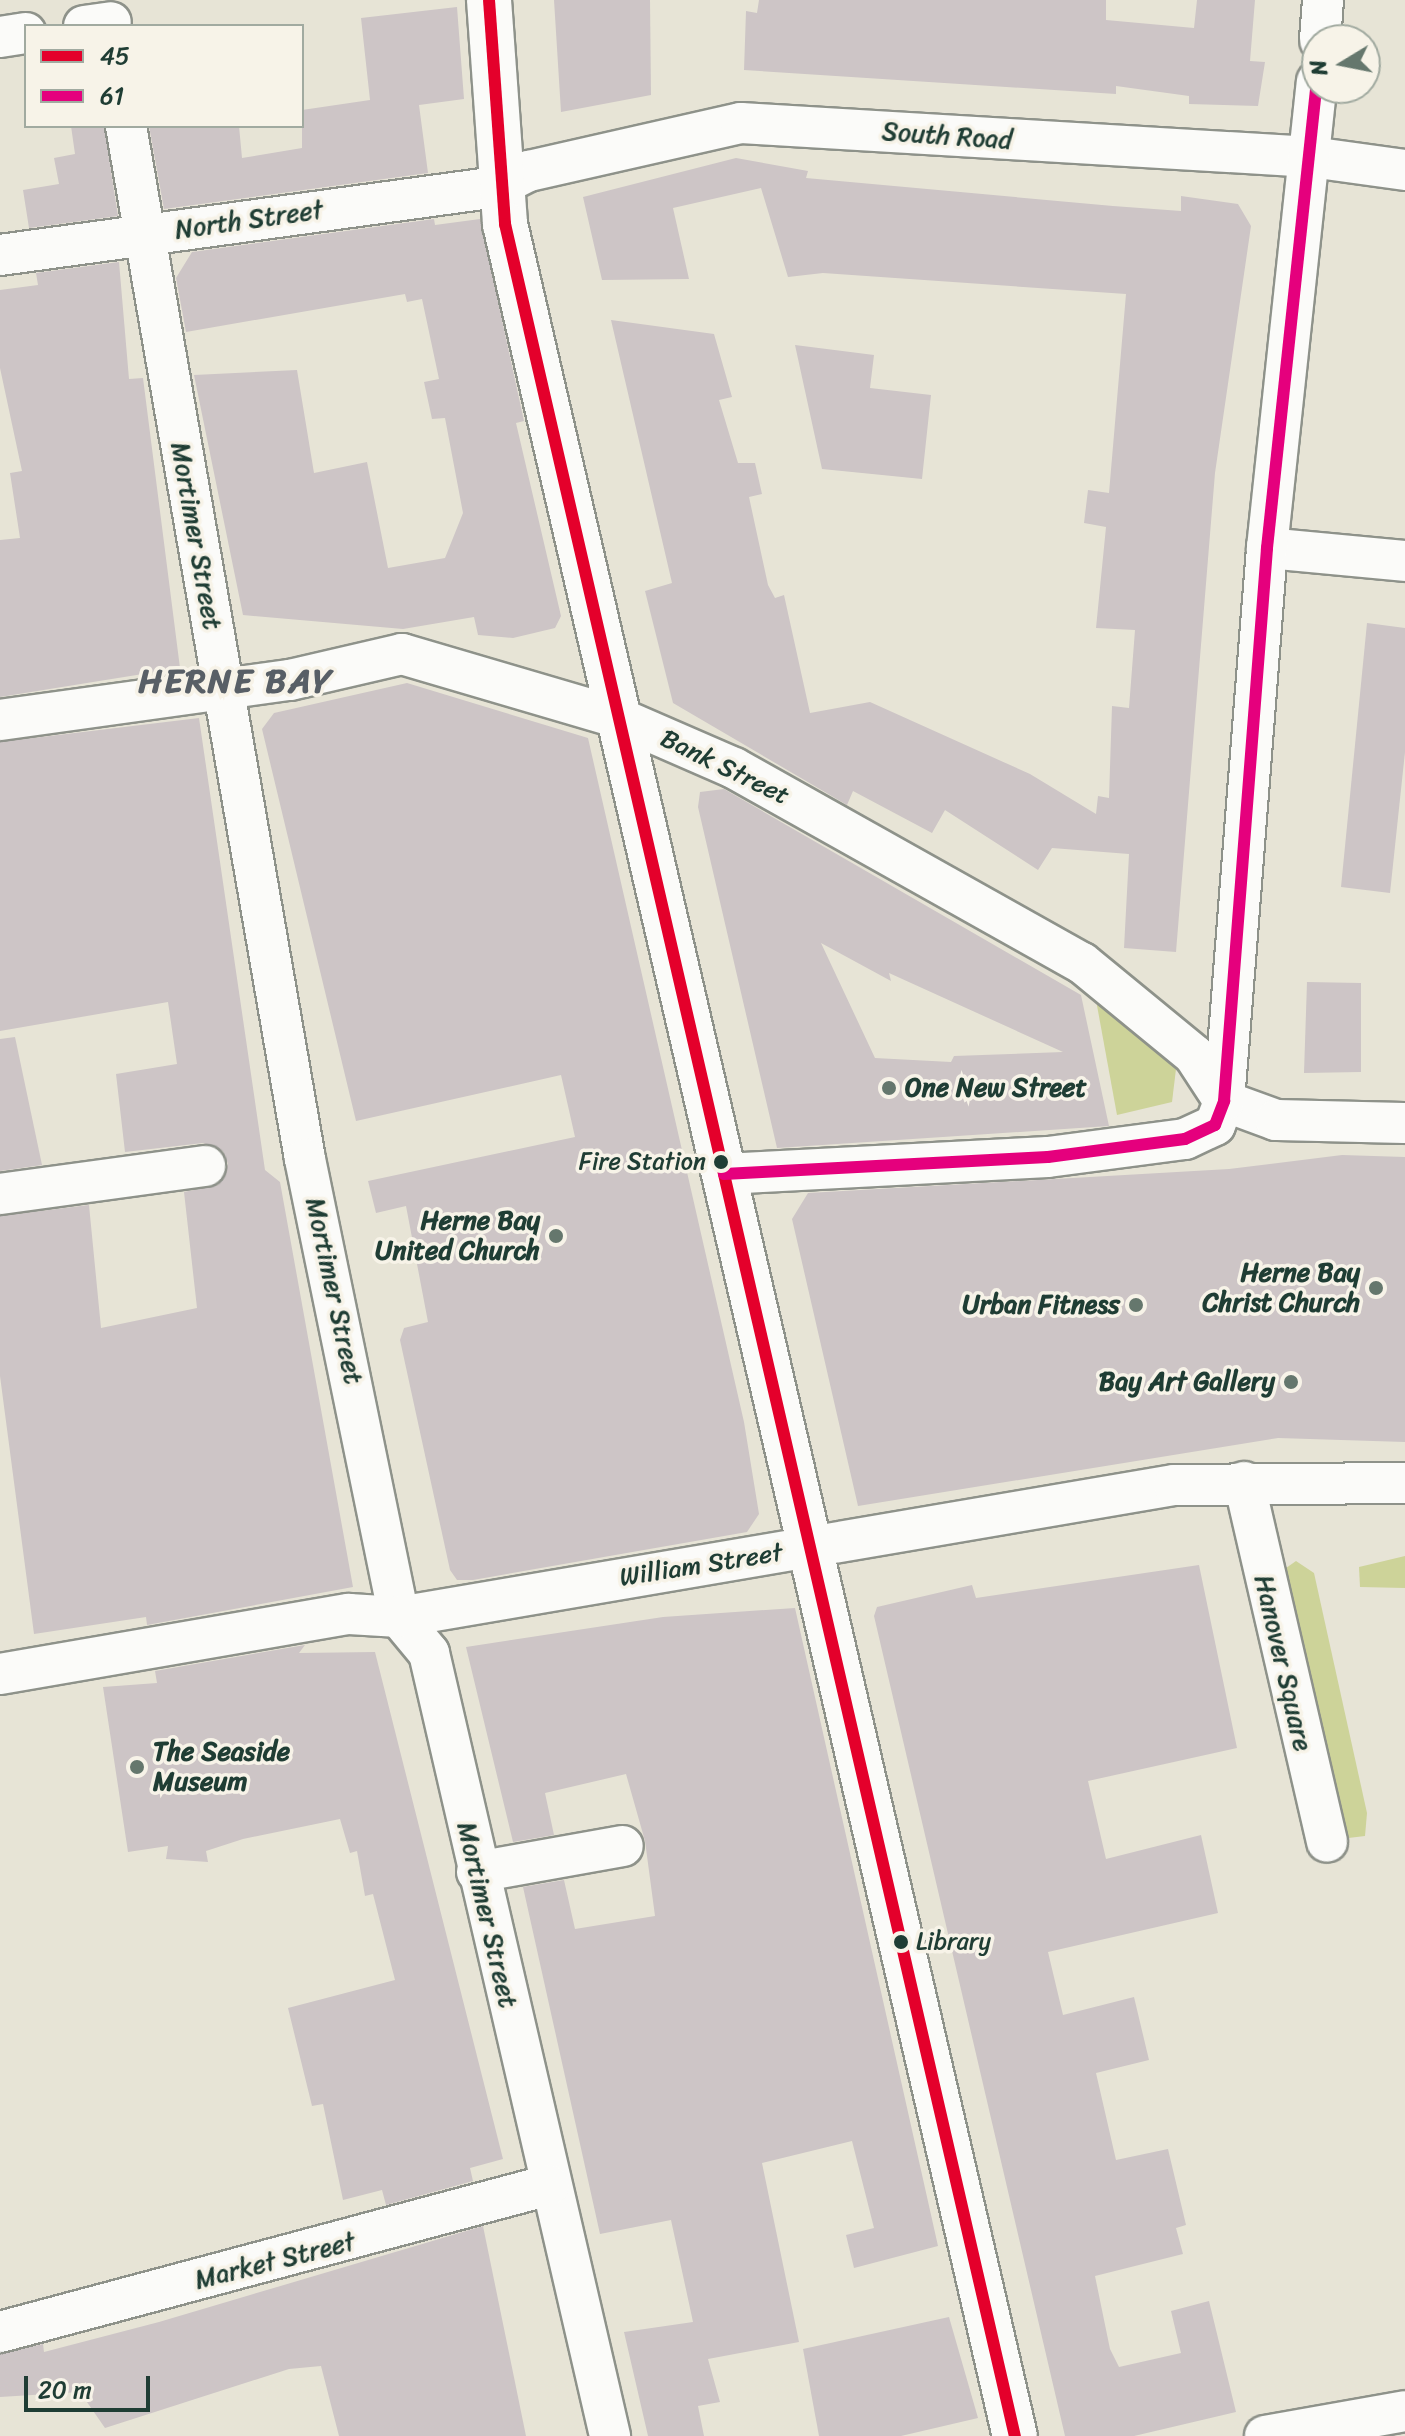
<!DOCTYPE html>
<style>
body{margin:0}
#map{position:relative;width:1405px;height:2436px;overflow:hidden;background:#e7e4d6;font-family:Sriracha,sans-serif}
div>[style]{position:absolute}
.green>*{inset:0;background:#cdd399}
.building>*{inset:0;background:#cdc5c6}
.roads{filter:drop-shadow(2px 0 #8e928a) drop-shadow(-2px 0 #8e928a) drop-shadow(0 2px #8e928a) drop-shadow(0 -2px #8e928a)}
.street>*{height:40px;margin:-20px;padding:0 20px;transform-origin:20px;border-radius:20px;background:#fbfbf9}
.secondary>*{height:44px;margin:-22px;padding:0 22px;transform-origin:22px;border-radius:22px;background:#fbfbf9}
.bus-1>*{height:12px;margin:-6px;padding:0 6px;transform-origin:6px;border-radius:6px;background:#e4002b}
.bus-2>*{height:12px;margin:-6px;padding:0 6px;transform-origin:6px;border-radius:6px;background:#e5007d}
.dots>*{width:22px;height:22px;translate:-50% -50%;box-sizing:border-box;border:4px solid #f7f3e8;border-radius:50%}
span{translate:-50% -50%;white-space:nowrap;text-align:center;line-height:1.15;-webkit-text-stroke:7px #f7f3e8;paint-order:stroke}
.bus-label{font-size:24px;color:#1f3d34}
.right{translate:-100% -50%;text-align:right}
.left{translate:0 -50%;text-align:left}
.street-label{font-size:26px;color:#1f3d34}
.poi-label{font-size:26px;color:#1f3d34;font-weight:700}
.district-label{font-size:34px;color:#585f66;font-weight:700;letter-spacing:2px}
.legend{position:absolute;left:24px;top:24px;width:280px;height:104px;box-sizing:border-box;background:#f7f3e8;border:2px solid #a1aaa0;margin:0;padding:10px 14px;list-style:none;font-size:24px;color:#1f3d34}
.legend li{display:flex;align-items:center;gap:16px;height:40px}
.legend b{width:40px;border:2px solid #a1aaa0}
.north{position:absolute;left:1301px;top:24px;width:80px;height:80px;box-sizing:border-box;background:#f7f3e8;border:2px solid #a1aaa0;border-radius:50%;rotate:260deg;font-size:22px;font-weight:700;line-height:32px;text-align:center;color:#1f3d34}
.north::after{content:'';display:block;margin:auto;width:28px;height:36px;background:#65776d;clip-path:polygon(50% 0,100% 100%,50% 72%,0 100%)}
.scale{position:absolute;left:24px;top:2376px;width:126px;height:36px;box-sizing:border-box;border:4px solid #1f3d34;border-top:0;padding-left:10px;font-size:24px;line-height:28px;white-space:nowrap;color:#1f3d34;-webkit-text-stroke:6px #f7f3e8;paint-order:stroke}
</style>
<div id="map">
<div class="green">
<i style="clip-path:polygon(1096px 1000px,1176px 1069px,1172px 1102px,1117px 1115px)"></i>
<i style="clip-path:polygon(1405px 1556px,1405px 1588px,1360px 1587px,1359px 1567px)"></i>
<i style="clip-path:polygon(1296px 1561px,1314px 1573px,1367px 1813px,1365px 1836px,1340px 1839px,1279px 1573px)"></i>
</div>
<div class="building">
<i style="clip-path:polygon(554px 0,650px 0,651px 95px,561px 112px)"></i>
<i style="clip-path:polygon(759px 0,1106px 0,1106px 20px,1194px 28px,1197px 0,1255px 0,1250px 61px,1265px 62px,1258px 106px,1189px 104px,1189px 96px,1116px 86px,1116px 94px,744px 70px,746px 11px,757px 13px)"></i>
<i style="clip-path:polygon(457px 7px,464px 99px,419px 105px,428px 173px,164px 209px,149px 126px,239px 126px,242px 158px,302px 148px,302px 110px,370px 100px,361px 18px)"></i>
<i style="clip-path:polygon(71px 126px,104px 126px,118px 216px,29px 228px,23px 190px,59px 184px,54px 158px,75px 154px)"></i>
<i style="clip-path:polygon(736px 158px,808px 171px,806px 178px,1113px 206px,1181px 211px,1181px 196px,1238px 204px,1251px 226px,1215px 473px,1176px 952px,1124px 948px,1129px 854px,1052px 848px,1038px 870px,945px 810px,932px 833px,853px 791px,847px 805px,673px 703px,645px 591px,672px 583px,611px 320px,714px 334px,732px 397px,719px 400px,738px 463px,755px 463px,762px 494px,749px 497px,768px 585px,775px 598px,784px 595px,810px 713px,870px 702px,1030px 774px,1096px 814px,1098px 796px,1109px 798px,1112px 706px,1129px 708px,1135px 630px,1096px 628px,1106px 527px,1084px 523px,1088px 490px,1109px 493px,1126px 294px,823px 273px,788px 277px,761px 188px,673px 208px,689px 279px,602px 280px,583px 197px)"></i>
<i style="clip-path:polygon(434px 219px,435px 225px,480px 219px,524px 421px,516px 423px,561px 616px,555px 628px,513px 638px,478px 635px,474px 617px,403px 629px,243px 615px,194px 375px,297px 370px,314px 473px,367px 462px,388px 568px,445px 558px,463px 513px,445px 418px,432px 419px,424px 382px,439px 379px,422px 299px,407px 302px,405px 294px,186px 332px,176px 278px,192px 252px)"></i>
<i style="clip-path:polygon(119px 262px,129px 379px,143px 378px,180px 668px,0 697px,0 540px,20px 538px,10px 473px,22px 471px,0 368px,0 290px,38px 285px,36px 273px)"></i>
<i style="clip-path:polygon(795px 345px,874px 355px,870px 388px,931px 395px,922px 479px,822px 469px)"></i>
<i style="clip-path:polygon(1367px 623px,1405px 628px,1405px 752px,1390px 893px,1341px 887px)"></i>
<i style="clip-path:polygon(407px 683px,588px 738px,744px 1422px,759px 1514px,747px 1532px,473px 1580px,457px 1580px,450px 1570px,400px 1340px,404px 1328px,428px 1322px,406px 1206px,376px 1213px,368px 1181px,575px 1137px,561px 1075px,356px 1121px,262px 729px,274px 713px)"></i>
<i style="clip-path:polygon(199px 718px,265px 1170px,280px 1182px,353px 1587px,147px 1625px,146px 1617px,34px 1634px,0 1376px,0 1216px,89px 1205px,101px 1328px,197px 1308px,184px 1192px,218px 1185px,228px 1164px,223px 1151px,203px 1143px,125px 1152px,116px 1074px,177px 1064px,168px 1002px,0 1031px,0 742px)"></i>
<i style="clip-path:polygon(evenodd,724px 789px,1081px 995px,1109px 1126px,777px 1148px,698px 807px,700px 792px,724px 789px,821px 943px,891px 981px,889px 973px,1063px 1052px,954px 1056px,951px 1062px,875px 1058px,821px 943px)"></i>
<i style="clip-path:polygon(1307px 982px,1361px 983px,1361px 1072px,1304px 1073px)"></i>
<i style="clip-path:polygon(15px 1037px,42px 1165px,0 1171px,0 1039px)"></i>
<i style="clip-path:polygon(1342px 1155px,1405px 1157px,1405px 1442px,1278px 1438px,858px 1506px,792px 1219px,808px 1193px,1229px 1169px)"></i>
<i style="clip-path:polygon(1199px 1565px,1237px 1748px,1088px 1781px,1106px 1859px,1201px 1835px,1218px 1913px,1048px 1952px,1063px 2015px,1134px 1997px,1149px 2060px,1096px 2073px,1116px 2160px,1168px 2149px,1186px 2225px,1176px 2228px,1183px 2254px,1095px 2276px,1110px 2349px,1119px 2367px,1181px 2353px,1171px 2311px,1209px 2301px,1236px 2412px,1134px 2436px,1065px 2436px,874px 1616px,877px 1607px,972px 1585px,976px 1598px)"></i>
<i style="clip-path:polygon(795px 1608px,938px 2246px,854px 2268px,846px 2235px,874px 2228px,852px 2141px,762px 2163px,799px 2342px,708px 2359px,720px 2402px,698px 2406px,704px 2436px,648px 2436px,624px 2332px,693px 2322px,671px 2220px,600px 2234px,523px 1887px,564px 1880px,575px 1929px,655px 1916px,645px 1841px,626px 1774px,545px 1793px,554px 1835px,513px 1842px,466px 1647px,663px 1617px)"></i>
<i style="clip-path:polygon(305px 1645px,299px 1653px,375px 1652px,503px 2159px,470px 2168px,473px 2181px,386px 2205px,382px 2190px,343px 2200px,323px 2104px,312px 2106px,288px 2008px,395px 1980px,373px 1894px,365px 1896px,357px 1851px,350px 1853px,340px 1819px,243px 1839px,206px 1851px,208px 1862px,166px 1859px,168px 1846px,128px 1852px,103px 1687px,157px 1683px,155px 1671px)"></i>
<i style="clip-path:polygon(483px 2226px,526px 2436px,339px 2436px,321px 2366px,289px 2369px,105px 2428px,80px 2392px,0 2397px,0 2354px,43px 2344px,44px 2352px,159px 2322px)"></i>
<i style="clip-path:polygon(949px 2317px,978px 2418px,901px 2436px,819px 2436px,803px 2349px)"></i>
</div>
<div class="roads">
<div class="street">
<i style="left:84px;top:26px;width:27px;rotate:-8deg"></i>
<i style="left:0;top:37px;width:26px;rotate:-9deg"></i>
<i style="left:1320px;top:40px;width:40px;rotate:-85.7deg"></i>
<i style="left:126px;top:126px;width:1048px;rotate:80.17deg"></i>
<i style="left:305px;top:1159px;width:468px;rotate:78.4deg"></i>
<i style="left:399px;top:1617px;width:47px;rotate:50.2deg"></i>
<i style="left:429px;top:1653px;width:804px;rotate:76.98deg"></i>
<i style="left:0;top:255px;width:502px;rotate:-7.79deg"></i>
<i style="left:497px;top:187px;width:36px;rotate:-27deg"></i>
<i style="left:529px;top:171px;width:217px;rotate:-12.8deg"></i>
<i style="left:741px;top:123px;width:571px;rotate:3.41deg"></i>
<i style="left:1311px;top:157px;width:95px;rotate:7.9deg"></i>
<i style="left:1267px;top:548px;width:139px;rotate:5.4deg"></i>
<i style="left:0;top:720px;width:293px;rotate:-7.9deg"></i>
<i style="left:290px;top:680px;width:115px;rotate:-13.1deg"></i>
<i style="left:402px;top:654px;width:226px;rotate:16.4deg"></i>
<i style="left:619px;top:718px;width:125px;rotate:23.5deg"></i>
<i style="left:734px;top:768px;width:399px;rotate:29.3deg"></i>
<i style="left:1082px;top:963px;width:145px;rotate:39.4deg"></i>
<i style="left:1194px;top:1055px;width:55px;rotate:56.9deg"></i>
<i style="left:1224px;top:1101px;width:55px;rotate:20.1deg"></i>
<i style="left:1276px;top:1120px;width:129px;rotate:1.3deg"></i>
<i style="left:724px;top:1174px;width:324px;rotate:-3deg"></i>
<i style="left:1048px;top:1157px;width:138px;rotate:-7.5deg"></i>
<i style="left:1185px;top:1139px;width:33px;rotate:-25deg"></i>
<i style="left:1215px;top:1125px;width:26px;rotate:-69deg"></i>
<i style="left:1224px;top:1101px;width:555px;rotate:-85.55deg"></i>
<i style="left:1267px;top:548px;width:469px;rotate:-83.9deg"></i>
<i style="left:0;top:1194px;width:207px;rotate:-7.8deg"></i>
<i style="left:1244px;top:1482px;width:369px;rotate:77deg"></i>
<i style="left:0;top:1674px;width:354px;rotate:-9.8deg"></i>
<i style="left:349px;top:1614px;width:50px;rotate:3.4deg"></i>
<i style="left:399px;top:1617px;width:786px;rotate:-9.67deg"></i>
<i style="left:1174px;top:1485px;width:231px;rotate:-0.5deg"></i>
<i style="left:477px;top:1872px;width:148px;rotate:-10.1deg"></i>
<i style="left:0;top:2332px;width:568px;rotate:-14.99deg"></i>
<i style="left:1265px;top:2436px;width:142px;rotate:-10.1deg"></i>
</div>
<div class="secondary">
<i style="left:489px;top:0;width:225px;rotate:85.9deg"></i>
<i style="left:505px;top:224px;width:2270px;rotate:77.02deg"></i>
</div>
</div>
<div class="bus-1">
<i style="left:489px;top:0;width:225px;rotate:85.9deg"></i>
<i style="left:505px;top:224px;width:2270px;rotate:77.02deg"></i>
</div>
<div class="bus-2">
<i style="left:724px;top:1174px;width:324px;rotate:-3deg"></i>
<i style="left:1048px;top:1157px;width:138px;rotate:-7.5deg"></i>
<i style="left:1185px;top:1139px;width:33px;rotate:-25deg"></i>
<i style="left:1215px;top:1125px;width:26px;rotate:-69deg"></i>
<i style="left:1224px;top:1101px;width:555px;rotate:-85.55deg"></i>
<i style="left:1267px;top:548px;width:469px;rotate:-83.9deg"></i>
</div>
<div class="dots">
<i style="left:889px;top:1088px;background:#65776d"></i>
<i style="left:721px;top:1162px;background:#1f3d34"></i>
<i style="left:556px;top:1236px;background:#65776d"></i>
<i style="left:1376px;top:1288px;background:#65776d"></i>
<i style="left:1136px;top:1305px;background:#65776d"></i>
<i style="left:1291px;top:1382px;background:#65776d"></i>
<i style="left:137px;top:1767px;background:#65776d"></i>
<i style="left:901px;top:1942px;background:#1f3d34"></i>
</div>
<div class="bus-label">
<span class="right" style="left:706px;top:1162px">Fire Station</span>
<span class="left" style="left:916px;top:1942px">Library</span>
</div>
<div class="street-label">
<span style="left:947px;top:136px;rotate:4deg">South Road</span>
<span style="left:249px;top:220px;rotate:-8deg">North Street</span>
<span style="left:196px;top:536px;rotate:80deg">Mortimer Street</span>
<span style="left:725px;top:767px;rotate:26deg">Bank Street</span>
<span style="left:334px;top:1291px;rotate:78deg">Mortimer Street</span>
<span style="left:701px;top:1565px;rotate:-9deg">William Street</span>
<span style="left:1283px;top:1663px;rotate:77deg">Hanover Square</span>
<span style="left:487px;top:1915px;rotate:77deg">Mortimer Street</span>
<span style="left:275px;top:2261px;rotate:-14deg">Market Street</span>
</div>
<div class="poi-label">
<span class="left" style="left:905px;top:1088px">One New Street</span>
<span class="right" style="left:540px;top:1236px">Herne Bay<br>United Church</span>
<span class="right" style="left:1360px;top:1288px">Herne Bay<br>Christ Church</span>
<span class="right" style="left:1120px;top:1305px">Urban Fitness</span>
<span class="right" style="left:1275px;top:1382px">Bay Art Gallery</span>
<span class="left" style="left:153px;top:1767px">The Seaside<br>Museum</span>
</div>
<div class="district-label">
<span style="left:236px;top:682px">HERNE BAY</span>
</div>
<ul class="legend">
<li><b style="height:10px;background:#e4002b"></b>45</li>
<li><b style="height:10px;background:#e5007d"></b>61</li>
</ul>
<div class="north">N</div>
<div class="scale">20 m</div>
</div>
